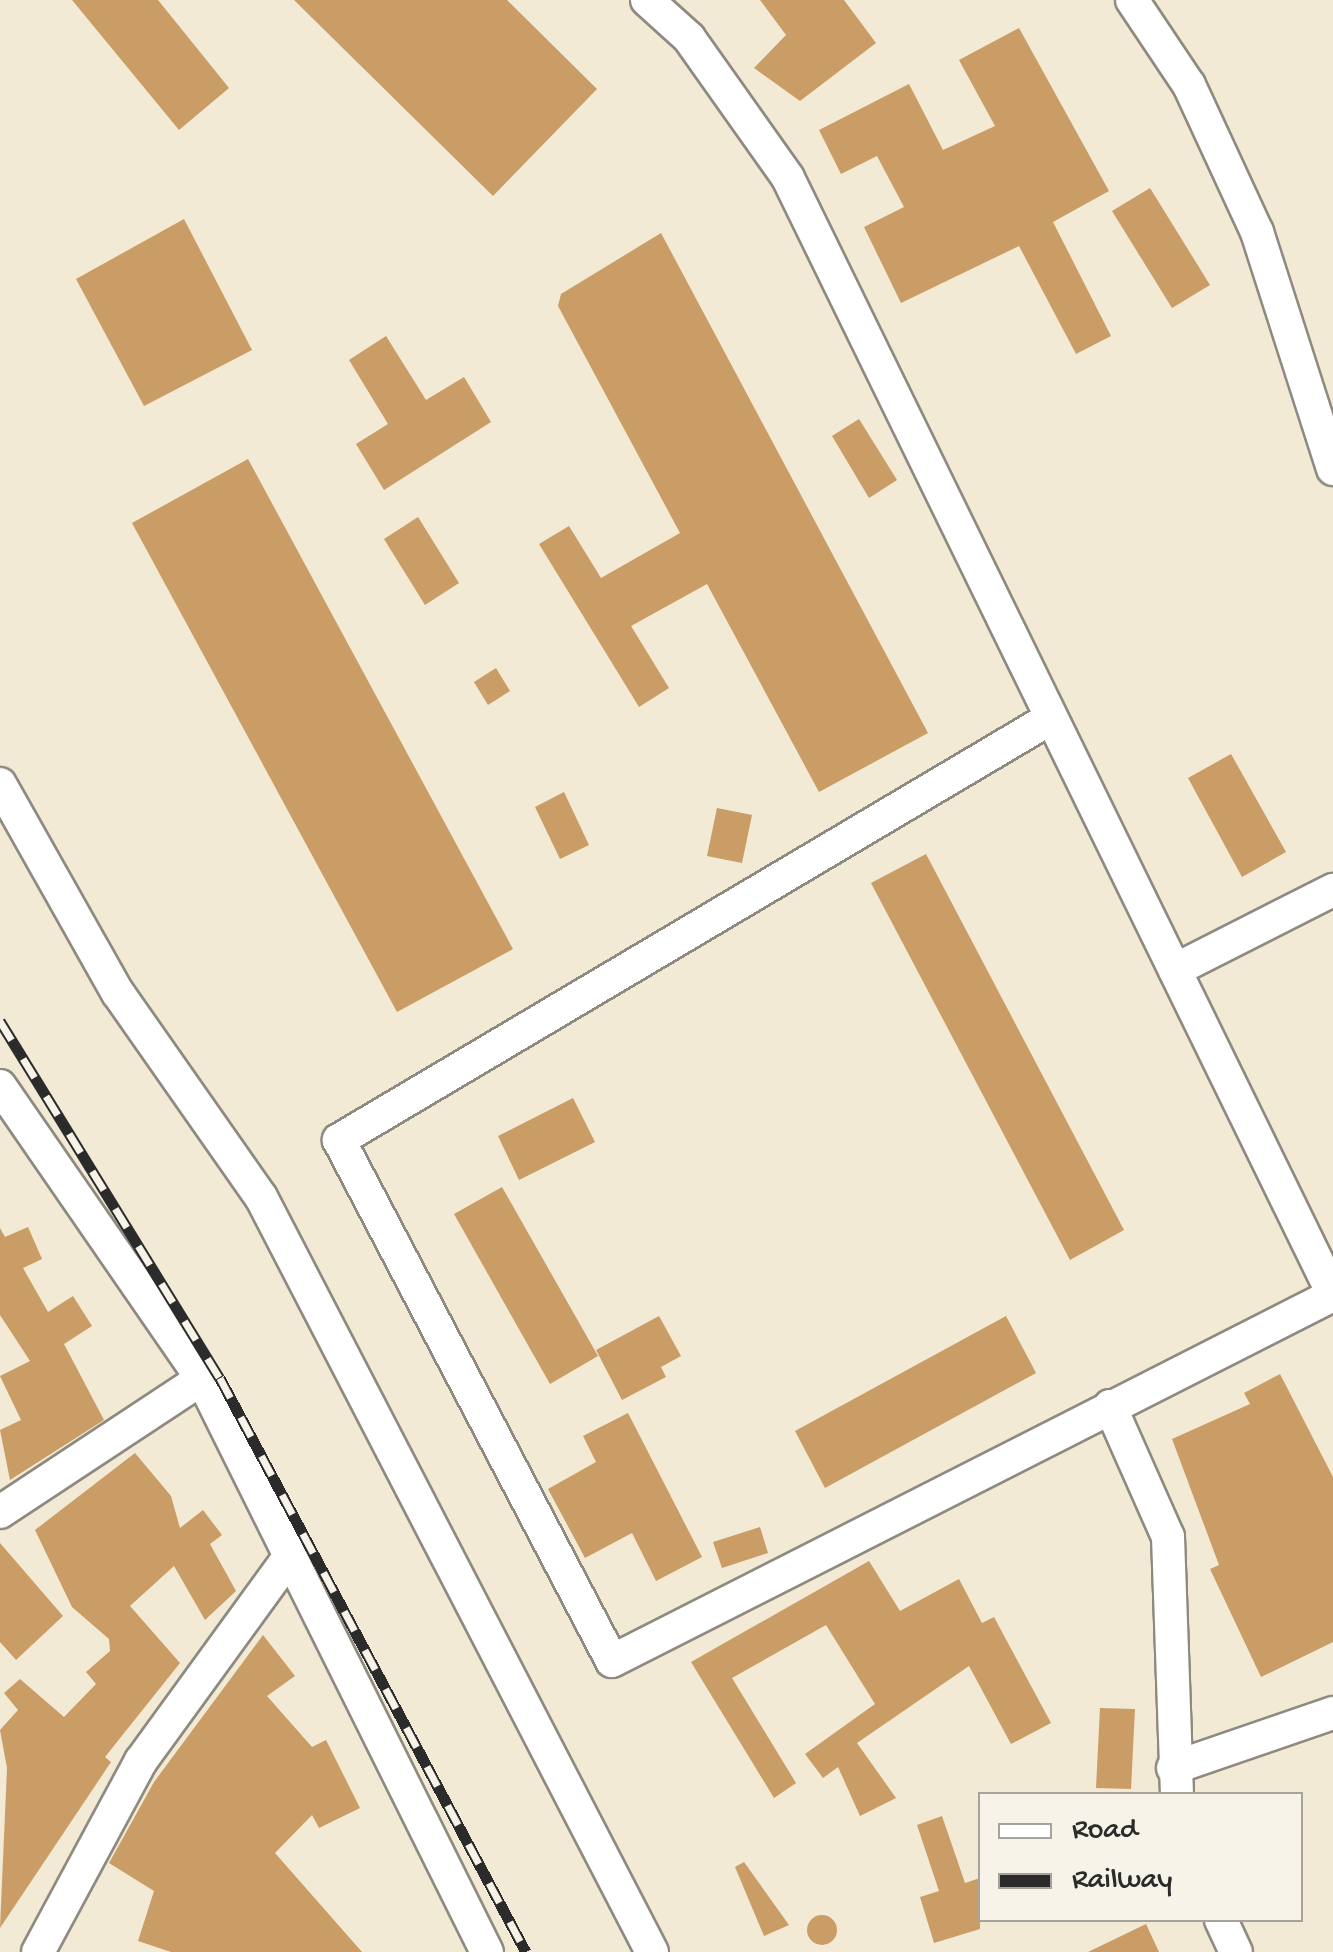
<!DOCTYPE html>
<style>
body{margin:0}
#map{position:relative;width:1333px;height:1952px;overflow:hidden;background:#f2ead4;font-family:"Gochi Hand",sans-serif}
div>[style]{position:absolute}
.building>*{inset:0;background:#ca9c66}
.round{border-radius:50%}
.roads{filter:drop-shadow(2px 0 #8e8a80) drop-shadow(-2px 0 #8e8a80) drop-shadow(0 2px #8e8a80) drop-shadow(0 -2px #8e8a80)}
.minor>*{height:32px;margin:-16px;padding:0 16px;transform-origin:16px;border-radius:16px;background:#fff}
.rail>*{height:11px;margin-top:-5.5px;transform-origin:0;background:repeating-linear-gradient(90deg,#f7f3e8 0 22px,#2b2b2b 0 44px);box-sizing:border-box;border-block:2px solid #2b2b2b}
span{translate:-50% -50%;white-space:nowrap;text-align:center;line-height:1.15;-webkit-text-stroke:8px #f7f3e8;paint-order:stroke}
.legend{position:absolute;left:978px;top:1792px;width:325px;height:130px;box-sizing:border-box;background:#f7f3e8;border:2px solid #a5a39c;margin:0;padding:12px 18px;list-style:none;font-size:30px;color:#2b2b2b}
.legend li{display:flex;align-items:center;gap:20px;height:50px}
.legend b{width:50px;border:2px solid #a5a39c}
</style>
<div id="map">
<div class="building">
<i style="clip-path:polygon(72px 0,158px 0,229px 88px,179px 130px)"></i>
<i style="clip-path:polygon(294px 0,507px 0,597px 89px,493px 196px)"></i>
<i style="clip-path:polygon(760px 0,844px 0,876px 43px,800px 101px,754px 68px,786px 35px)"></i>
<i style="clip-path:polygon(1019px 28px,1109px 191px,1053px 222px,1111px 336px,1076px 354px,1019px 246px,901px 303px,864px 227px,904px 207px,877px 156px,841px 174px,819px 130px,909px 84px,943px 150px,995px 126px,959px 60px)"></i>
<i style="clip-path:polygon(1150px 188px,1210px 285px,1172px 308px,1112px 211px)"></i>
<i style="clip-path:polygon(184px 219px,252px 350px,144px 406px,76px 279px)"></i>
<i style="clip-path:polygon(661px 233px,928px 733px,819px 792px,707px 584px,631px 626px,669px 688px,639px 707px,539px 544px,569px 526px,601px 578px,680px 533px,558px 306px,561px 294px)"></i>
<i style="clip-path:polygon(386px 336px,426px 400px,464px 377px,491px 422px,384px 490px,356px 444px,388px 424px,349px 360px)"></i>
<i style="clip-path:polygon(859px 419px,897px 480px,869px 498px,832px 436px)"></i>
<i style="clip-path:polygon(248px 459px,513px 949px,397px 1012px,132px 523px)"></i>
<i style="clip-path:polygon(418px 517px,459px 583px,425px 605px,384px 539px)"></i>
<i style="clip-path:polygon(496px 668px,510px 691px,488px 705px,474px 682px)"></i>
<i style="clip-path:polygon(1231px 754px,1286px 852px,1242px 877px,1188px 778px)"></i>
<i style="clip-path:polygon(564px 792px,589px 845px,560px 859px,535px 807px)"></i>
<i style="clip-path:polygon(717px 808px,752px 815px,742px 863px,707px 856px)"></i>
<i style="clip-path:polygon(926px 854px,1124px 1230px,1070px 1260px,871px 883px)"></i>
<i style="clip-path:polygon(573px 1098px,595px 1142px,519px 1180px,498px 1136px)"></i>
<i style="clip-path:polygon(502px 1187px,598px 1356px,550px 1384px,454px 1214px)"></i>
<i style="clip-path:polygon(28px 1227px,42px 1259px,23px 1268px,48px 1312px,73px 1296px,92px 1326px,64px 1344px,104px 1420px,10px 1480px,0 1430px,21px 1420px,0 1376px,30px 1361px,0 1315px,0 1228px,5px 1237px)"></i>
<i style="clip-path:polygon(659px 1316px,681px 1356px,661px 1367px,666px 1377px,622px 1400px,596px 1350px)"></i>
<i style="clip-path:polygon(1006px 1316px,1036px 1373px,825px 1488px,795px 1431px)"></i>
<i style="clip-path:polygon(1280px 1374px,1333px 1477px,1333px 1642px,1261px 1677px,1210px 1569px,1219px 1565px,1172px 1439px,1250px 1404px,1244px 1393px)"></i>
<i style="clip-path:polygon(628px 1413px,702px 1557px,656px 1581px,632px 1533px,585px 1558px,548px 1489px,596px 1462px,583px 1436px)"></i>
<i style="clip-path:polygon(135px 1453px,171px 1496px,180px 1528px,203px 1510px,222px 1535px,210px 1544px,236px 1591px,205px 1620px,174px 1566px,130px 1606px,180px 1663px,105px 1757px,111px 1762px,0 1928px,7px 1768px,0 1730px,18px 1710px,4px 1693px,20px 1679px,64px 1717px,96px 1684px,86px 1672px,110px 1651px,109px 1639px,72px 1607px,35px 1530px)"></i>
<i style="clip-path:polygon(760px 1527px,768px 1553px,722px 1568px,713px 1542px)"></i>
<i style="clip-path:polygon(0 1543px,63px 1616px,16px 1660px,0 1642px)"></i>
<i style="clip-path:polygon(869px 1561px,900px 1611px,959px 1579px,982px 1623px,994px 1617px,1051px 1723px,1011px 1744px,969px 1666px,857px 1743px,896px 1798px,860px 1816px,838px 1767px,823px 1778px,805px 1754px,875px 1704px,826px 1625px,732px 1678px,796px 1783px,774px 1798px,691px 1662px)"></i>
<i style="clip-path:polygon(263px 1635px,295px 1676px,267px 1696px,312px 1747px,326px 1740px,360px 1808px,319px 1828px,312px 1815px,275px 1853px,362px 1952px,171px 1952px,138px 1941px,154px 1891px,109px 1863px,154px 1782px)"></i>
<i style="clip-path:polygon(1100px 1708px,1135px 1709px,1131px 1789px,1096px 1788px)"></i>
<i style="clip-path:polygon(942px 1816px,965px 1883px,980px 1878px,980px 1929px,934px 1943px,920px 1897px,939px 1891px,917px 1825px)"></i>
<i style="clip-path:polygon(744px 1862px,789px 1925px,764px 1936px,735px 1867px)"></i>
<i class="round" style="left:807px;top:1915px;width:30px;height:30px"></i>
<i style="clip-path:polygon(1146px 1924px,1159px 1952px,1088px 1952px)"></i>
</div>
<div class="roads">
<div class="minor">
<i style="left:647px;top:0;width:57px;rotate:42.1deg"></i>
<i style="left:689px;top:38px;width:171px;rotate:54.7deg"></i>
<i style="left:788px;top:178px;width:1242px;rotate:63.97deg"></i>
<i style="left:1132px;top:0;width:102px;rotate:56.2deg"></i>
<i style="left:1189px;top:85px;width:162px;rotate:65.2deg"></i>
<i style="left:1257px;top:232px;width:249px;rotate:72.2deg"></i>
<i style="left:1051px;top:718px;width:828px;rotate:149.34deg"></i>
<i style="left:339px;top:1140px;width:588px;rotate:62.35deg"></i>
<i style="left:612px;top:1661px;width:809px;rotate:-26.91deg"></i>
<i style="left:0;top:784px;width:240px;rotate:60.6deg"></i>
<i style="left:118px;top:993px;width:249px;rotate:55deg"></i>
<i style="left:261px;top:1197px;width:850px;rotate:62.62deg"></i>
<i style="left:1175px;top:970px;width:177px;rotate:-26.9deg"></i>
<i style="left:0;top:1086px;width:356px;rotate:55.4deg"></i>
<i style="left:202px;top:1379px;width:640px;rotate:63.56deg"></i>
<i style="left:1110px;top:1406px;width:143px;rotate:66.1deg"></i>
<i style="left:1168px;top:1537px;width:257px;rotate:88deg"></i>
<i style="left:0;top:1512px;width:242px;rotate:-33.4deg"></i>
<i style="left:1173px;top:1768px;width:169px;rotate:-19deg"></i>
<i style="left:1221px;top:1920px;width:35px;rotate:65deg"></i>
<i style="left:38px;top:1952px;width:217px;rotate:-61.7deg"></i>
<i style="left:141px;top:1761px;width:253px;rotate:-54deg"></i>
</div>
</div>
<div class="rail">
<i style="left:0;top:1021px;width:419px;rotate:58.4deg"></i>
<i style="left:220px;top:1378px;width:650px;rotate:61.94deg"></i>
</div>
<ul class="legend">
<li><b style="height:12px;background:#fff"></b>Road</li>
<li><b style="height:12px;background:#2b2b2b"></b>Railway</li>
</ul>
</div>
